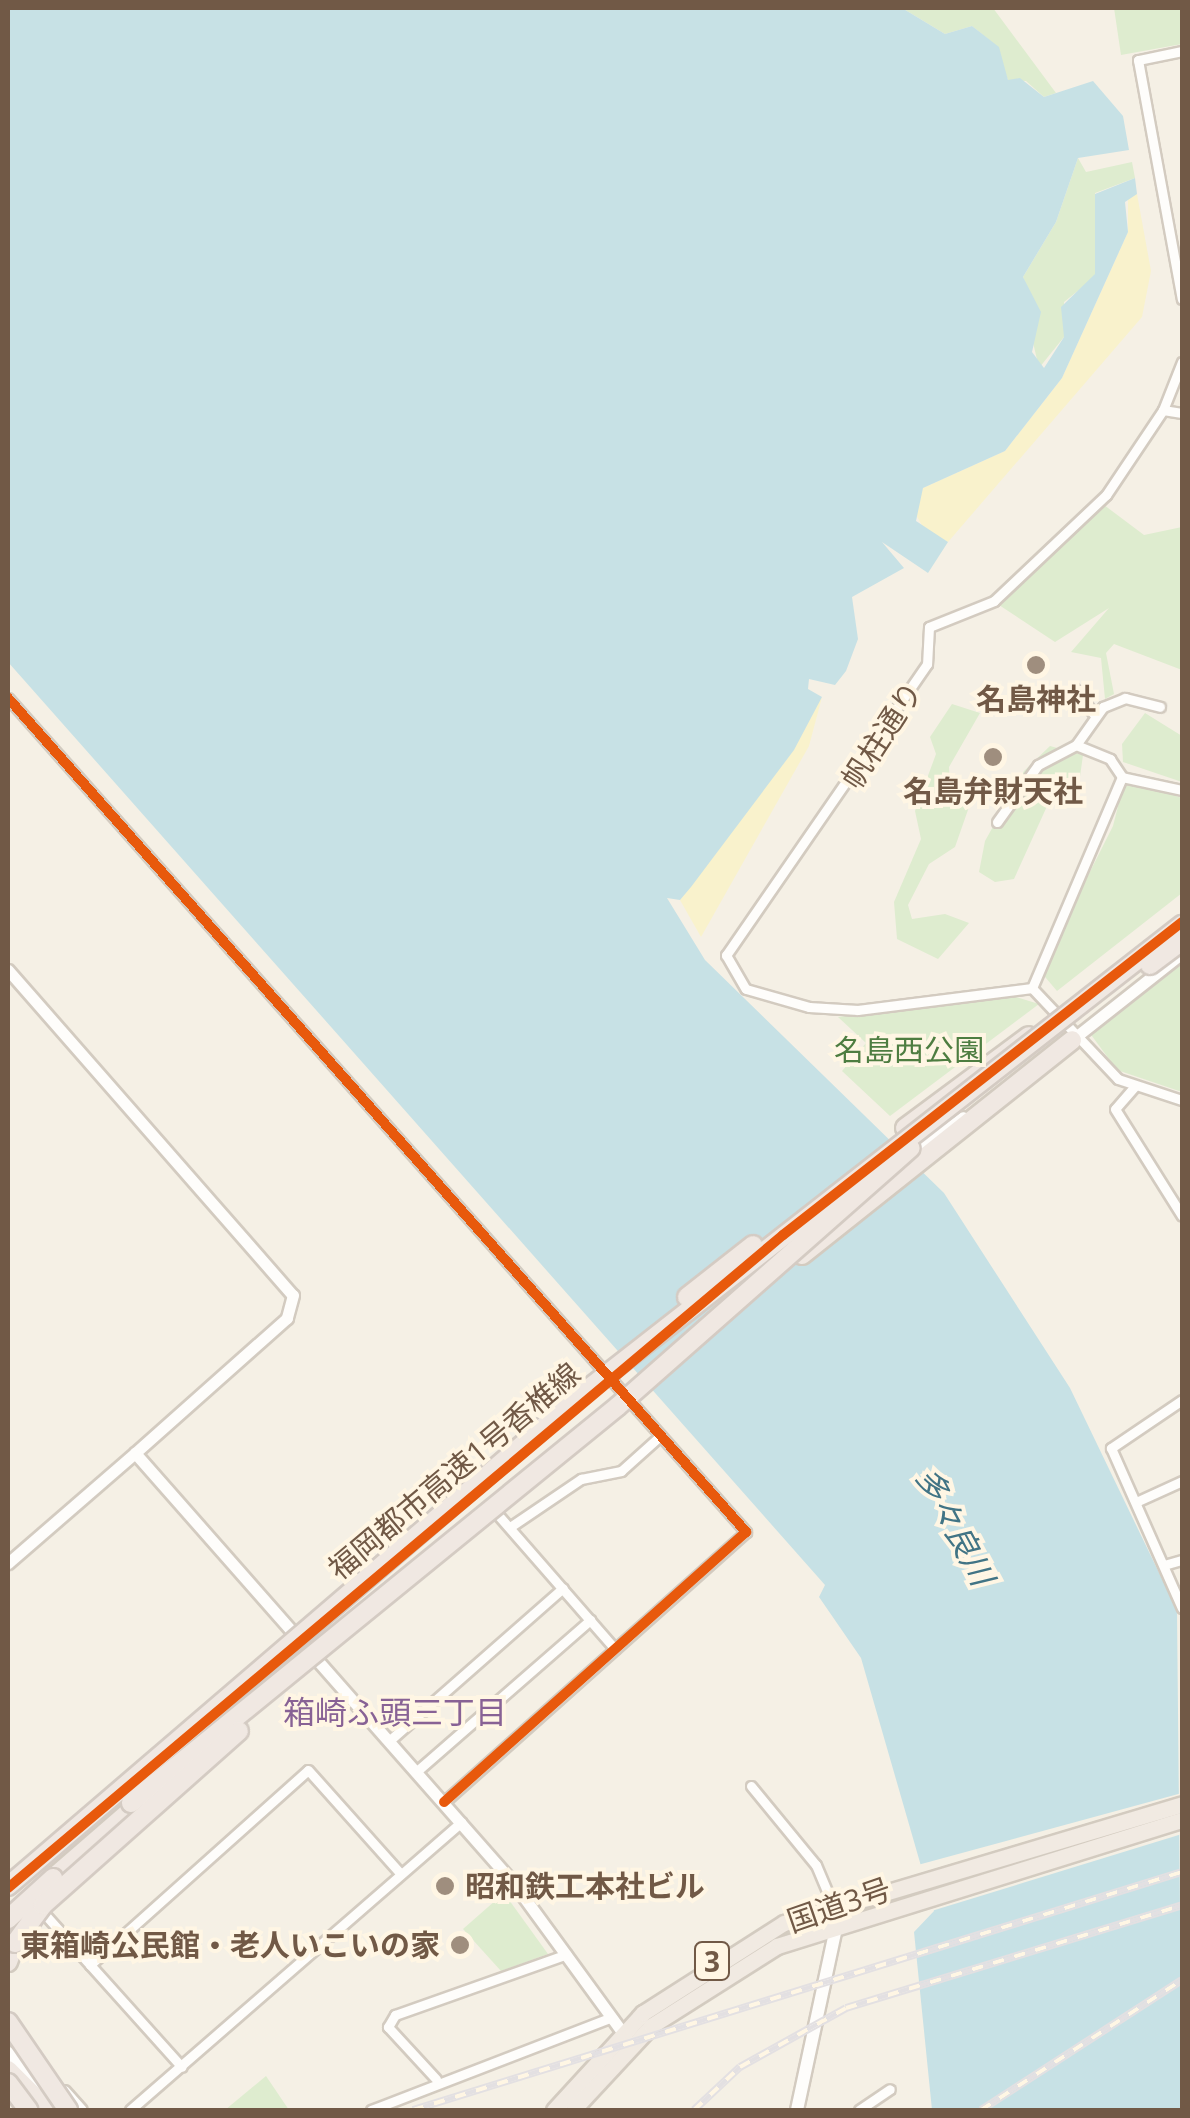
<!DOCTYPE html>
<meta charset="utf-8">
<style>
body{margin:0}
#map{position:relative;width:1190px;height:2118px;overflow:hidden;background:#f5f0e5;font-family:"Open Sans","Noto Sans JP",sans-serif}
div>[style]{position:absolute}
.green>*{inset:0;background:#deeccf}
.sand>*{inset:0;background:#f9f2cc}
.water>*{inset:0;background:#c7e1e5}
.pier>*{inset:0;background:#f5f0e5}
.roads{filter:drop-shadow(2px 0 #d3cbc0) drop-shadow(-2px 0 #d3cbc0) drop-shadow(0 2px #d3cbc0) drop-shadow(0 -2px #d3cbc0)}
.minor>*{height:9px;margin:-4.5px;padding:0 4.5px;transform-origin:4.5px;border-radius:4.5px;background:#fefdfb}
.tertiary>*{height:11px;margin:-5.5px;padding:0 5.5px;transform-origin:5.5px;border-radius:5.5px;background:#fefdfb}
.secondary>*{height:12px;margin:-6px;padding:0 6px;transform-origin:6px;border-radius:6px;background:#fefdfb}
.trunk>*{height:15px;margin:-7.5px;padding:0 7.5px;transform-origin:7.5px;border-radius:7.5px;background:#f1eae2}
.motorway>*{height:18px;margin:-9px;padding:0 9px;transform-origin:9px;border-radius:9px;background:#f0e8e2}
.rail>*{height:8px;margin-top:-4px;transform-origin:0;background:repeating-linear-gradient(90deg,#fff6e4 0 11px,#e3e0e2 0 22px);box-sizing:border-box;border-block:2px solid #e3e0e2}
.bridges{filter:drop-shadow(2px 0 #d4cbc3) drop-shadow(-2px 0 #d4cbc3) drop-shadow(0 2px #d4cbc3) drop-shadow(0 -2px #d4cbc3)}
.motorway-bridge>*{height:18px;margin:-9px;padding:0 9px;transform-origin:9px;border-radius:9px;background:#f0e8e2}
.cycleway>*{height:10px;margin:-5px;padding:0 5px;transform-origin:5px;border-radius:5px;background:#e8590c}
.dots>*{width:28px;height:28px;translate:-50% -50%;box-sizing:border-box;border:5px solid #fff6e4;border-radius:50%}
span{translate:-50% -50%;white-space:nowrap;text-align:center;line-height:1.15;-webkit-text-stroke:8px #fff6e4;paint-order:stroke}
.shield-label span{padding:2px 8px;background:#fff6e4;border:2px solid;border-radius:8px;-webkit-text-stroke-width:0}
.shield-label{font-size:28px;color:#715946;font-weight:700}
.poi-label{font-size:30px;color:#715946;font-weight:700}
.left{translate:0 -50%;text-align:left}
.right{translate:-100% -50%;text-align:right}
.street-label{font-size:30px;color:#715946}
.park-label{font-size:30px;color:#4e7d41}
.water-label{font-size:32px;color:#417485;font-style:italic}
.neighbourhood-label{font-size:32px;color:#886295}
.frame{position:absolute;inset:0;border:10px solid #715946;pointer-events:none}
</style>
<div id="map">
<div class="green">
<i style="clip-path:polygon(902px 8px,993px 8px,1056px 93px,1044px 97px,1026px 81px,1008px 80px,993px 43px,972px 26px,945px 34px)"></i>
<i style="clip-path:polygon(1114px 8px,1182px 8px,1182px 44px,1121px 55px)"></i>
<i style="clip-path:polygon(1078px 158px,1086px 172px,1132px 162px,1135px 178px,1095px 193px,1095px 277px,1064px 302px,1064px 337px,1039px 368px,1031px 334px,1039px 318px,1023px 277px,1056px 222px)"></i>
<i style="clip-path:polygon(1104px 505px,1144px 535px,1182px 527px,1182px 670px,1114px 644px,1106px 653px,1114px 694px,1105px 699px,1101px 658px,1071px 652px,1109px 608px,1055px 642px,999px 605px)"></i>
<i style="clip-path:polygon(952px 704px,980px 713px,949px 767px,950px 788px,969px 807px,955px 847px,929px 864px,908px 905px,912px 919px,945px 914px,969px 923px,938px 959px,897px 939px,894px 902px,921px 839px,915px 811px,936px 754px,930px 737px)"></i>
<i style="clip-path:polygon(1145px 713px,1182px 736px,1182px 782px,1123px 762px,1122px 744px)"></i>
<i style="clip-path:polygon(1050px 746px,1083px 755px,1078px 791px,1048px 804px,1014px 879px,995px 882px,979px 872px,985px 841px,1024px 771px)"></i>
<i style="clip-path:polygon(1125px 779px,1182px 798px,1182px 893px,1057px 991px,1040px 971px,1113px 826px)"></i>
<i style="clip-path:polygon(1182px 960px,1182px 1092px,1117px 1070px,1089px 1032px)"></i>
<i style="clip-path:polygon(1006px 994px,1039px 1004px,890px 1116px,842px 1071px,866px 1043px,838px 1017px)"></i>
<i style="clip-path:polygon(504px 1893px,548px 1954px,501px 1971px,463px 1929px)"></i>
<i style="clip-path:polygon(266px 2076px,289px 2110px,225px 2110px)"></i>
</div>
<div class="sand">
<i style="clip-path:polygon(1128px 194px,1137px 194px,1151px 271px,1142px 317px,948px 542px,924px 529px,915px 513px,923px 488px,1005px 451px,1062px 378px,1128px 232px)"></i>
<i style="clip-path:polygon(822px 697px,809px 746px,701px 937px,680px 900px)"></i>
</div>
<div class="water">
<i style="clip-path:polygon(8px 8px,902px 8px,945px 34px,972px 26px,999px 47px,1008px 80px,1020px 78px,1044px 97px,1093px 81px,1123px 116px,1129px 150px,1078px 158px,1056px 222px,1023px 277px,1041px 312px,1032px 352px,1044px 368px,1064px 337px,1061px 307px,1095px 274px,1095px 194px,1135px 178px,1137px 194px,1125px 202px,1128px 232px,1062px 378px,1005px 451px,923px 488px,916px 521px,948px 542px,928px 573px,882px 542px,904px 568px,852px 597px,858px 639px,846px 671px,835px 685px,809px 679px,808px 689px,822px 697px,794px 750px,691px 887px,680px 900px,667px 898px,705px 960px,944px 1193px,1070px 1388px,1177px 1610px,1182px 2110px,932px 2110px,914px 1932px,934px 1911px,861px 1658px,819px 1597px,825px 1585px,8px 662px)"></i>
</div>
<div class="pier">
<i style="clip-path:polygon(1182px 1793px,1182px 1834px,925px 1913px,914px 1866px)"></i>
</div>
<div class="roads">
<div class="minor">
<i style="left:1182px;top:51px;width:45px;rotate:168.4deg"></i>
<i style="left:1138px;top:60px;width:243px;rotate:79.6deg"></i>
<i style="left:1182px;top:362px;width:52px;rotate:111.6deg"></i>
<i style="left:1163px;top:410px;width:102px;rotate:123.8deg"></i>
<i style="left:1106px;top:495px;width:154px;rotate:136.6deg"></i>
<i style="left:994px;top:601px;width:70px;rotate:158.2deg"></i>
<i style="left:929px;top:627px;width:37px;rotate:93deg"></i>
<i style="left:927px;top:664px;width:354px;rotate:124.6deg"></i>
<i style="left:726px;top:955px;width:39px;rotate:60deg"></i>
<i style="left:746px;top:989px;width:66px;rotate:15.9deg"></i>
<i style="left:809px;top:1007px;width:49px;rotate:3.5deg"></i>
<i style="left:858px;top:1010px;width:175px;rotate:-7.2deg"></i>
<i style="left:1032px;top:988px;width:125px;rotate:46.6deg"></i>
<i style="left:1118px;top:1079px;width:67px;rotate:18.2deg"></i>
<i style="left:1163px;top:410px;width:19px;rotate:9deg"></i>
<i style="left:1074px;top:688px;width:34px;rotate:53deg"></i>
<i style="left:8px;top:698px;width:1114px;rotate:48.49deg"></i>
<i style="left:746px;top:1532px;width:405px;rotate:138.2deg"></i>
<i style="left:1076px;top:745px;width:37px;rotate:22deg"></i>
<i style="left:1110px;top:759px;width:22px;rotate:56deg"></i>
<i style="left:997px;top:822px;width:70px;rotate:-54.3deg"></i>
<i style="left:1038px;top:765px;width:43px;rotate:-27.8deg"></i>
<i style="left:1076px;top:745px;width:47px;rotate:-54.6deg"></i>
<i style="left:1103px;top:707px;width:24px;rotate:-22deg"></i>
<i style="left:1125px;top:698px;width:36px;rotate:14deg"></i>
<i style="left:1032px;top:988px;width:229px;rotate:-66.9deg"></i>
<i style="left:1122px;top:777px;width:61px;rotate:12.2deg"></i>
<i style="left:1135px;top:1086px;width:30px;rotate:131deg"></i>
<i style="left:1115px;top:1109px;width:126px;rotate:57.9deg"></i>
<i style="left:1182px;top:1400px;width:86px;rotate:145.9deg"></i>
<i style="left:1111px;top:1448px;width:175px;rotate:66.1deg"></i>
<i style="left:1136px;top:1502px;width:51px;rotate:-24.5deg"></i>
<i style="left:492px;top:1508px;width:187px;rotate:48.9deg"></i>
<i style="left:510px;top:1527px;width:86px;rotate:-34.1deg"></i>
<i style="left:581px;top:1479px;width:41px;rotate:-11.3deg"></i>
<i style="left:621px;top:1471px;width:52px;rotate:-41.9deg"></i>
<i style="left:1164px;top:1565px;width:19px;rotate:-16deg"></i>
<i style="left:390px;top:1740px;width:230px;rotate:-41.3deg"></i>
<i style="left:417px;top:1771px;width:230px;rotate:-41.1deg"></i>
<i style="left:751px;top:1786px;width:102px;rotate:50.6deg"></i>
<i style="left:816px;top:1865px;width:41px;rotate:67.2deg"></i>
<i style="left:40px;top:1909px;width:212px;rotate:48.1deg"></i>
<i style="left:90px;top:1965px;width:292px;rotate:-41.8deg"></i>
<i style="left:308px;top:1770px;width:138px;rotate:48.2deg"></i>
<i style="left:436px;top:2079px;width:71px;rotate:-132.7deg"></i>
<i style="left:388px;top:2027px;width:14px;rotate:-60deg"></i>
<i style="left:395px;top:2015px;width:182px;rotate:-19.5deg"></i>
<i style="left:130px;top:2110px;width:439px;rotate:-41deg"></i>
<i style="left:371px;top:2110px;width:255px;rotate:-21.1deg"></i>
<i style="left:859px;top:2110px;width:37px;rotate:-34deg"></i>
</div>
<div class="tertiary">
<i style="left:8px;top:970px;width:432px;rotate:48.8deg"></i>
<i style="left:293px;top:1295px;width:24px;rotate:105deg"></i>
<i style="left:287px;top:1318px;width:203px;rotate:138.4deg"></i>
<i style="left:135px;top:1453px;width:575px;rotate:48.66deg"></i>
<i style="left:515px;top:1885px;width:188px;rotate:53.9deg"></i>
<i style="left:1068px;top:1043px;width:145px;rotate:-38.3deg"></i>
<i style="left:921px;top:1148px;width:52px;rotate:-36.4deg"></i>
<i style="left:8px;top:1563px;width:168px;rotate:-40.9deg"></i>
<i style="left:8px;top:2052px;width:77px;rotate:49.2deg"></i>
<i style="left:64px;top:2091px;width:25px;rotate:48deg"></i>
</div>
<div class="secondary">
<i style="left:797px;top:2110px;width:191px;rotate:-77.9deg"></i>
</div>
<div class="trunk">
<i style="left:554px;top:2110px;width:132px;rotate:-47.5deg"></i>
<i style="left:643px;top:2013px;width:167px;rotate:-32.6deg"></i>
<i style="left:784px;top:1923px;width:415px;rotate:-16.6deg"></i>
<i style="left:573px;top:2110px;width:115px;rotate:-47.1deg"></i>
<i style="left:651px;top:2026px;width:149px;rotate:-32.4deg"></i>
<i style="left:777px;top:1946px;width:424px;rotate:-17.3deg"></i>
</div>
<div class="motorway">
<i style="left:905px;top:1128px;width:154px;rotate:-36.6deg"></i>
<i style="left:802px;top:1255px;width:345px;rotate:-38.5deg"></i>
<i style="left:53px;top:1878px;width:122px;rotate:-41deg"></i>
<i style="left:8px;top:1962px;width:20px;rotate:-70deg"></i>
<i style="left:8px;top:2070px;width:57px;rotate:45deg"></i>
</div>
</div>
<div class="rail">
<i style="left:413px;top:2110px;width:805px;rotate:-17.2deg"></i>
<i style="left:694px;top:2110px;width:63px;rotate:-43.1deg"></i>
<i style="left:740px;top:2067px;width:121px;rotate:-29.1deg"></i>
<i style="left:846px;top:2008px;width:351px;rotate:-17deg"></i>
<i style="left:981px;top:2110px;width:239px;rotate:-32.9deg"></i>
</div>
<div class="bridges">
<div class="motorway-bridge">
<i style="left:1150px;top:965px;width:40px;rotate:-37deg"></i>
<i style="left:687px;top:1297px;width:84px;rotate:-38.2deg"></i>
<i style="left:131px;top:1803px;width:628px;rotate:-39.19deg"></i>
<i style="left:618px;top:1406px;width:390px;rotate:-41.4deg"></i>
<i style="left:8px;top:1886px;width:759px;rotate:-40.62deg"></i>
<i style="left:584px;top:1392px;width:759px;rotate:-37.99deg"></i>
<i style="left:8px;top:1919px;width:61px;rotate:-42.3deg"></i>
<i style="left:15px;top:1943px;width:47px;rotate:-53.6deg"></i>
<i style="left:43px;top:1905px;width:262px;rotate:-41.6deg"></i>
<i style="left:8px;top:2022px;width:107px;rotate:55.7deg"></i>
<i style="left:8px;top:2083px;width:34px;rotate:53deg"></i>
</div>
</div>
<div class="cycleway">
<i style="left:8px;top:698px;width:1114px;rotate:48.49deg"></i>
<i style="left:746px;top:1532px;width:405px;rotate:138.2deg"></i>
<i style="left:8px;top:1888px;width:1013px;rotate:-40.12deg"></i>
<i style="left:783px;top:1235px;width:507px;rotate:-38.11deg"></i>
</div>
<div class="dots">
<i style="left:1036px;top:665px;background:#9f8e7e"></i>
<i style="left:993px;top:757px;background:#9f8e7e"></i>
<i style="left:445px;top:1886px;background:#9f8e7e"></i>
<i style="left:460px;top:1945px;background:#9f8e7e"></i>
</div>
<div class="shield-label">
<span style="left:712px;top:1961px">3</span>
</div>
<div class="poi-label">
<span style="left:1036px;top:699px">名島神社</span>
<span style="left:993px;top:791px">名島弁財天社</span>
<span class="left" style="left:465px;top:1886px">昭和鉄工本社ビル</span>
<span class="right" style="left:440px;top:1945px">東箱崎公民館・老人いこいの家</span>
</div>
<div class="street-label">
<span style="left:882px;top:735px;rotate:-57deg">帆柱通り</span>
<span style="left:454px;top:1471px;rotate:-40deg">福岡都市高速1号香椎線</span>
<span style="left:839px;top:1905px;rotate:-19deg">国道3号</span>
</div>
<div class="park-label">
<span style="left:909px;top:1050px">名島西公園</span>
</div>
<div class="water-label">
<span style="left:955px;top:1526px;rotate:62deg">多々良川</span>
</div>
<div class="neighbourhood-label">
<span style="left:395px;top:1712px">箱崎ふ頭三丁目</span>
</div>
<div class="frame"></div>
</div>
